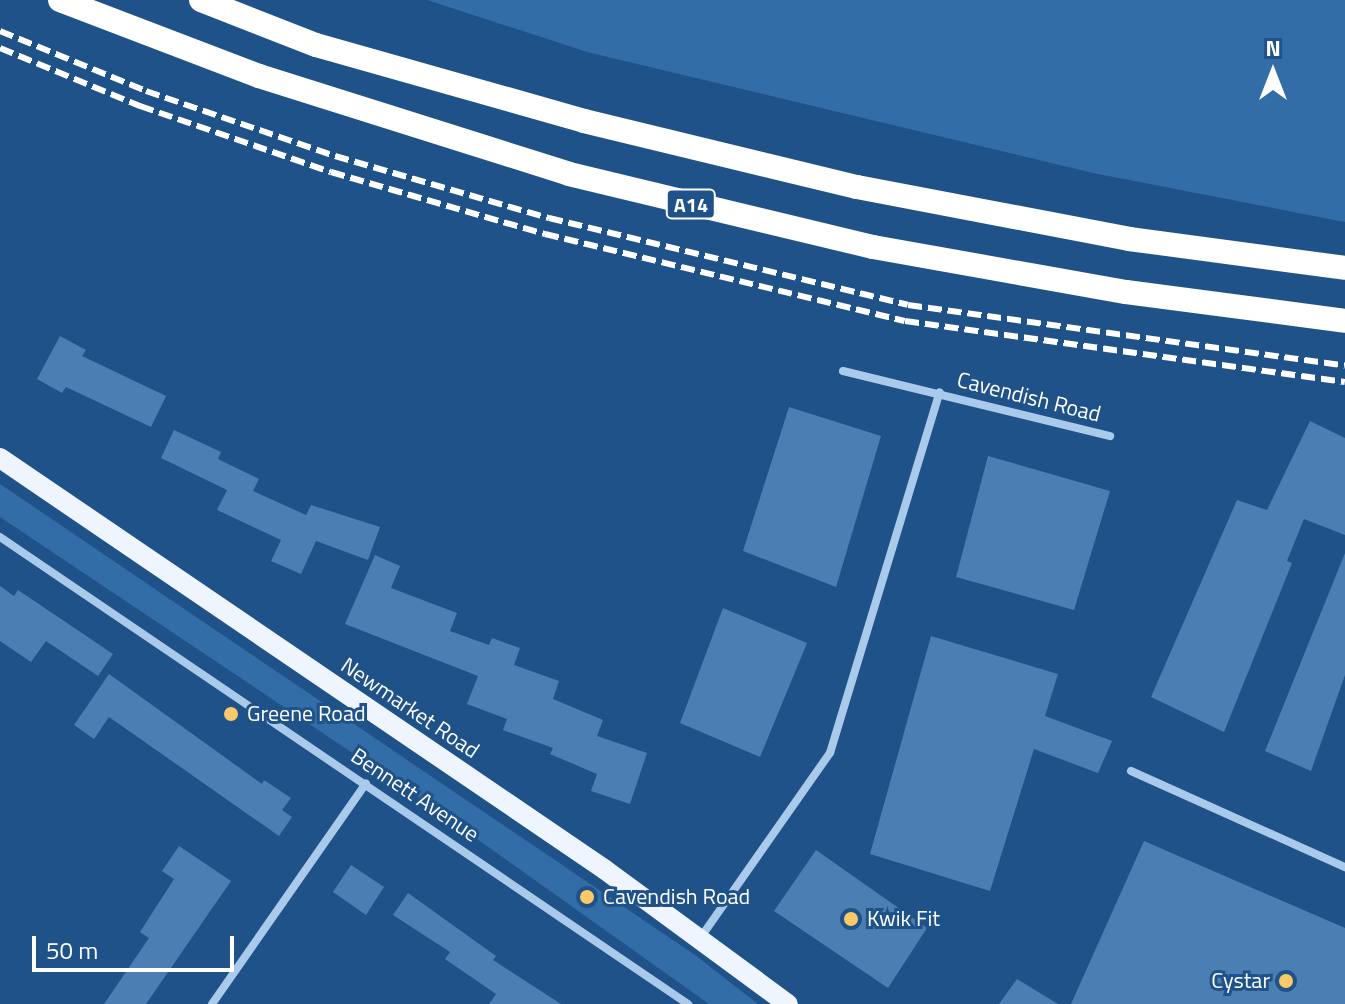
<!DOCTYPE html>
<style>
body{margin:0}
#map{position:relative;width:1345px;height:1004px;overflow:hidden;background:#1f5289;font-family:"Titillium Web",sans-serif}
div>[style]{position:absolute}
.green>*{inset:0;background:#326da7}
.building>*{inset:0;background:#4b7fb3}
.street>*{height:8px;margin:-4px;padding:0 4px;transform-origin:4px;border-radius:4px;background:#aacaeb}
.primary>*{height:20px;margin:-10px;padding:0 10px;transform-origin:10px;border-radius:10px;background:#eef5fe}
.highway>*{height:24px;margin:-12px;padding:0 12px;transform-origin:12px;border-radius:12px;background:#fff}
.rail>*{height:6px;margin-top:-3px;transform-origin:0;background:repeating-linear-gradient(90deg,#fff 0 14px,transparent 0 20px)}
.dots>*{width:22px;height:22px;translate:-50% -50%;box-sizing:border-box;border:4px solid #1f5289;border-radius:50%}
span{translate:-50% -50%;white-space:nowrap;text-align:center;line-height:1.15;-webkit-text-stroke:6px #1f5289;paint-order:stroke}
.shield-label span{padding:2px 6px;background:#1f5289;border:2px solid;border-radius:6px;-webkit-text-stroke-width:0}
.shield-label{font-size:20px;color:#fff;font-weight:700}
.street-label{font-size:22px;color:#fff}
.poi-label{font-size:22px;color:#fff}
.left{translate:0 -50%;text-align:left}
.right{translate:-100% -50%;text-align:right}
.north{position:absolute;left:1233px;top:32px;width:80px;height:80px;-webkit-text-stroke:6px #1f5289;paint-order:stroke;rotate:0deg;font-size:22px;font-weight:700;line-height:32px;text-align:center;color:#fff}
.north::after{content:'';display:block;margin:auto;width:28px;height:36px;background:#fff;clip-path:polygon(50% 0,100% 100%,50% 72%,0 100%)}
.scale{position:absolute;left:32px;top:936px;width:202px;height:36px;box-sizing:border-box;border:4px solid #fff;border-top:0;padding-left:10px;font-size:24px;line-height:28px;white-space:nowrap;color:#fff;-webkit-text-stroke:6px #1f5289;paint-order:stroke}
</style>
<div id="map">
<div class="green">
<i style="clip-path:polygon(427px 0,1345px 0,1345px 222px,1093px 173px,587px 52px)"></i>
<i style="clip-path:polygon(0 484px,695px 955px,758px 1004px,709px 1004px,411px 792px,0 517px)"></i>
</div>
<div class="building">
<i style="clip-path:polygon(60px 336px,86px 350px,82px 356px,166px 396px,151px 427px,66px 387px,62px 393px,37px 379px)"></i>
<i style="clip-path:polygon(789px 407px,881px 436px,836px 587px,743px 551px)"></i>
<i style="clip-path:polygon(1310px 421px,1345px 438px,1345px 535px,1304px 519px,1287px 561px,1292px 563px,1224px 732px,1151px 697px,1237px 500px,1267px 510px)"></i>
<i style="clip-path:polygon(174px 430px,221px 452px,218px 459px,259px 479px,253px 491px,306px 515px,311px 505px,380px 527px,368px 560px,316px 541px,301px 574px,271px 561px,281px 540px,217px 510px,227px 490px,161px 458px)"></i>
<i style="clip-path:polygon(988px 456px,1110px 491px,1074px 610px,956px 577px)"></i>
<i style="clip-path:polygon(1345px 553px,1345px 675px,1311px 771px,1265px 751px)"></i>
<i style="clip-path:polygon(375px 555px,400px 566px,391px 588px,457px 613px,450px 631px,489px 645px,492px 638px,520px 648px,514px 665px,559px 681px,553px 699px,603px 720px,597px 736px,647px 753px,630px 804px,591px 791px,597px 774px,550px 754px,553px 748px,503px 730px,507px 719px,467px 704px,478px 676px,345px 624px)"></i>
<i style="clip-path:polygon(0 586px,14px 596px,18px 590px,113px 654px,98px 676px,46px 641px,31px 662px,0 641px)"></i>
<i style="clip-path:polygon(723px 608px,807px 643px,760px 757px,680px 723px)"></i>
<i style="clip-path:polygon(931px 636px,1058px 674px,1045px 716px,1112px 741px,1098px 773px,1034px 749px,990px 891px,870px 854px)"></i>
<i style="clip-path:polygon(109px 674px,262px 784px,264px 780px,291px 798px,282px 810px,292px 817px,279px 836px,109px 717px,94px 739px,74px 725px)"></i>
<i style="clip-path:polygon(1144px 841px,1345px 928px,1345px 1004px,1071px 1004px)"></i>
<i style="clip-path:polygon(179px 846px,231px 881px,146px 1004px,104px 1004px,149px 938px,140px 932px,174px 879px,162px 871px)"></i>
<i style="clip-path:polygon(816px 850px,927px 928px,888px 988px,774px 911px)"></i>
<i style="clip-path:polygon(351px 865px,384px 887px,366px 915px,333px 892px)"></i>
<i style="clip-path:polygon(408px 893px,496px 956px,493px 960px,561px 1004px,489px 1004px,496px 994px,445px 959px,450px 952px,393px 915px)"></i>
<i style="clip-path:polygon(1017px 979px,1058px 1004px,999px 1004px)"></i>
</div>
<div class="street">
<i style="left:843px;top:371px;width:275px;rotate:13.7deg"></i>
<i style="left:0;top:537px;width:832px;rotate:34.17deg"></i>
<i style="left:1131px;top:771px;width:235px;rotate:24.2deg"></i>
<i style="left:701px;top:937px;width:225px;rotate:-55deg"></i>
<i style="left:830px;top:753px;width:377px;rotate:-73.1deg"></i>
<i style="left:212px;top:1004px;width:269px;rotate:-55.1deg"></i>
</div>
<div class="primary">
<i style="left:0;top:458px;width:731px;rotate:34.23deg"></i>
<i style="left:604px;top:869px;width:228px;rotate:36.3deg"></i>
</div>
<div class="highway">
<i style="left:60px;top:0;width:213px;rotate:20.9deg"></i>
<i style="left:259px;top:76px;width:325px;rotate:17.5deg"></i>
<i style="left:569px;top:174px;width:313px;rotate:13.5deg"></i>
<i style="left:873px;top:247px;width:257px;rotate:10.1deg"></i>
<i style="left:1126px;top:292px;width:221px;rotate:7.5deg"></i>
<i style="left:201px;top:0;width:123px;rotate:21.4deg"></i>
<i style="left:316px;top:45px;width:279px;rotate:15.8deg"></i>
<i style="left:584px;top:121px;width:281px;rotate:13.6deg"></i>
<i style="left:857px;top:187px;width:277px;rotate:10.8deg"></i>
<i style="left:1129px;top:239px;width:218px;rotate:7.6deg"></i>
</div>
<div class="rail">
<i style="left:0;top:31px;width:158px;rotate:22.3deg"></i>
<i style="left:146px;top:91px;width:200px;rotate:19deg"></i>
<i style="left:335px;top:156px;width:223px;rotate:16.2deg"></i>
<i style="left:549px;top:218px;width:369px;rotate:13.6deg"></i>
<i style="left:908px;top:305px;width:441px;rotate:7.9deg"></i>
<i style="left:0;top:48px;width:152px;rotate:22.5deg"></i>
<i style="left:140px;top:106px;width:202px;rotate:19.1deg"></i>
<i style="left:331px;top:172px;width:223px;rotate:16.2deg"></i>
<i style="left:545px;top:234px;width:370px;rotate:13.6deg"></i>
<i style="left:905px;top:321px;width:444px;rotate:7.9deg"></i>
</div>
<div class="dots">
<i style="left:231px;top:714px;background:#fac969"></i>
<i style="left:587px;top:897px;background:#fac969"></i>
<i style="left:851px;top:919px;background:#fac969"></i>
<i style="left:1286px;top:981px;background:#fac969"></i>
</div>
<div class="shield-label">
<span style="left:691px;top:204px">A14</span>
</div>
<div class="street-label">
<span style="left:1029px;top:397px;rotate:14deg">Cavendish Road</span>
<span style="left:410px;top:708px;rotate:34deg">Newmarket Road</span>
<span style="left:415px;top:795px;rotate:34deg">Bennett Avenue</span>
</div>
<div class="poi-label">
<span class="left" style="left:247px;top:714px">Greene Road</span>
<span class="left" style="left:603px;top:897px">Cavendish Road</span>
<span class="left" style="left:867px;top:919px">Kwik Fit</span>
<span class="right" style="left:1270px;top:981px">Cystar</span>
</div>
<div class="north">N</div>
<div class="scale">50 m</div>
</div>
